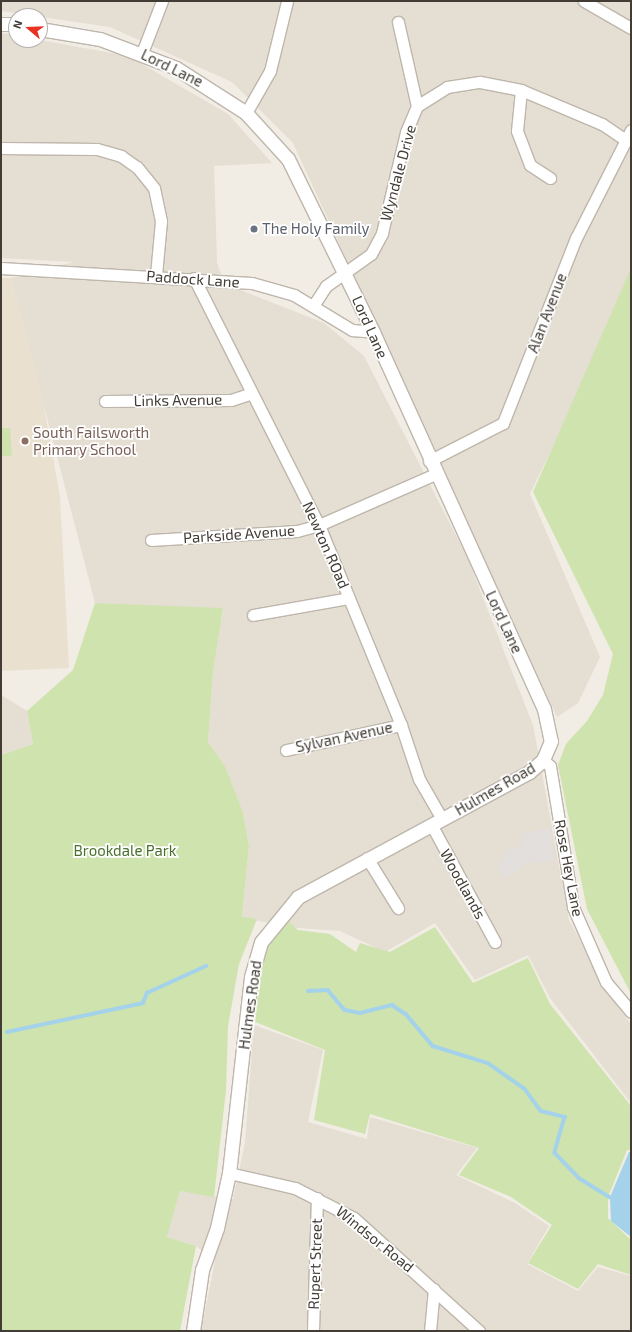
<!DOCTYPE html>
<style>
body{margin:0}
#map{position:relative;width:632px;height:1332px;overflow:hidden;background:#f1ece4;font-family:"Exo 2",sans-serif}
div>[style]{position:absolute}
.residential>*{inset:0;background:#e4ded3}
.education>*{inset:0;background:#e9e0cf}
.green>*{inset:0;background:#cfe3af}
.parking>*{inset:0;background:#e2dfdc}
.water>*{inset:0;background:#a4d2ea}
.stream>*{height:3.5px;margin:-1.75px;padding:0 1.75px;transform-origin:1.75px;border-radius:1.75px;background:#a4d2ea}
.roads{filter:drop-shadow(1px 0 #beb6ab) drop-shadow(-1px 0 #beb6ab) drop-shadow(0 1px #beb6ab) drop-shadow(0 -1px #beb6ab)}
.minor>*{height:11px;margin:-5.5px;padding:0 5.5px;transform-origin:5.5px;border-radius:5.5px;background:#fff}
.tertiary>*{height:13px;margin:-6.5px;padding:0 6.5px;transform-origin:6.5px;border-radius:6.5px;background:#fff}
.dots>*{width:11px;height:11px;translate:-50% -50%;box-sizing:border-box;border:2px solid #fff;border-radius:50%}
span{translate:-50% -50%;white-space:nowrap;text-align:center;line-height:1.15;-webkit-text-stroke:3.5px #fff;paint-order:stroke}
.street-label{font-size:15px;color:#423c35}
.worship-label{font-size:15px;color:#5b616d}
.left{translate:0 -50%;text-align:left}
.education-label{font-size:15px;color:#785e54}
.park-label{font-size:15px;color:#4a6f2d}
.frame{position:absolute;inset:0;border:2px solid #423c35;pointer-events:none}
.north{position:absolute;left:8px;top:8px;width:40px;height:40px;box-sizing:border-box;background:#fff;border:1px solid #b3b1ae;border-radius:50%;rotate:289deg;font-size:11px;font-weight:700;line-height:16px;text-align:center;color:#423c35}
.north::after{content:'';display:block;margin:auto;width:14px;height:18px;background:#ea3222;clip-path:polygon(50% 0,100% 100%,50% 72%,0 100%)}
</style>
<div id="map">
<div class="residential">
<i style="clip-path:polygon(1px 1px,631px 1px,631px 284px,530px 494px,600px 657px,578px 703px,557px 717px,293px 143px,232px 82px,110px 27px,1px 11px)"></i>
<i style="clip-path:polygon(1px 33px,16px 35px,16px 40px,40px 40px,128px 56px,228px 114px,272px 163px,214px 166px,217px 263px,225px 284px,324px 323px,364px 356px,467px 557px,533px 725px,569px 920px,603px 983px,631px 1025px,631px 1103px,550px 998px,528px 955px,475px 980px,435px 923px,385px 952px,340px 931px,299px 928px,242px 918px,249px 846px,243px 812px,225px 766px,208px 742px,213px 673px,223px 609px,95px 603px,11px 278px,74px 262px,1px 258px)"></i>
<i style="clip-path:polygon(1px 695px,27px 711px,33px 744px,1px 755px)"></i>
<i style="clip-path:polygon(254px 1025px,323px 1050px,308px 1122px,367px 1139px,370px 1117px,477px 1148px,456px 1175px,515px 1203px,549px 1226px,527px 1264px,578px 1291px,598px 1267px,631px 1276px,631px 1331px,201px 1331px,215px 1261px,196px 1246px,167px 1237px,180px 1191px,233px 1199px,245px 1143px)"></i>
</div>
<div class="education">
<i style="clip-path:polygon(1px 278px,11px 278px,40px 384px,60px 497px,69px 668px,1px 671px)"></i>
</div>
<div class="green">
<i style="clip-path:polygon(631px 268px,631px 994px,587px 909px,558px 765px,566px 744px,587px 721px,603px 695px,613px 654px,533px 492px)"></i>
<i style="clip-path:polygon(1px 428px,10px 428px,12px 456px,1px 456px)"></i>
<i style="clip-path:polygon(95px 603px,223px 608px,213px 673px,208px 742px,225px 766px,243px 812px,249px 846px,242px 917px,257px 919px,239px 964px,228px 1026px,226px 1090px,214px 1197px,180px 1191px,167px 1237px,196px 1246px,180px 1331px,1px 1331px,1px 755px,33px 744px,27px 711px,73px 670px)"></i>
<i style="clip-path:polygon(283px 917px,298px 930px,330px 934px,356px 952px,360px 943px,390px 952px,435px 927px,473px 983px,528px 958px,550px 1004px,631px 1106px,631px 1150px,627px 1150px,608px 1197px,608px 1218px,631px 1240px,631px 1275px,598px 1264px,578px 1289px,528px 1263px,552px 1225px,511px 1197px,459px 1175px,479px 1148px,370px 1114px,365px 1134px,314px 1120px,325px 1050px,253px 1021px,265px 951px)"></i>
</div>
<div class="parking">
<i style="clip-path:polygon(550px 828px,554px 861px,529px 863px,504px 879px,496px 864px,506px 858px,503px 851px,522px 846px,521px 834px)"></i>
</div>
<div class="water">
<i style="clip-path:polygon(629px 1152px,631px 1152px,631px 1237px,611px 1221px,610px 1197px)"></i>
</div>
<div class="stream">
<i style="left:308px;top:991px;width:20px;rotate:-3deg"></i>
<i style="left:328px;top:990px;width:26px;rotate:50deg"></i>
<i style="left:345px;top:1010px;width:15px;rotate:11deg"></i>
<i style="left:360px;top:1013px;width:33px;rotate:-14deg"></i>
<i style="left:392px;top:1005px;width:17px;rotate:33deg"></i>
<i style="left:406px;top:1014px;width:42px;rotate:49.8deg"></i>
<i style="left:433px;top:1046px;width:58px;rotate:17.2deg"></i>
<i style="left:488px;top:1063px;width:45px;rotate:35.1deg"></i>
<i style="left:525px;top:1089px;width:27px;rotate:54deg"></i>
<i style="left:541px;top:1111px;width:25px;rotate:14deg"></i>
<i style="left:565px;top:1117px;width:37px;rotate:106deg"></i>
<i style="left:555px;top:1153px;width:35px;rotate:46deg"></i>
<i style="left:579px;top:1178px;width:36px;rotate:32deg"></i>
<i style="left:7px;top:1032px;width:139px;rotate:-12deg"></i>
<i style="left:143px;top:1003px;width:11px;rotate:-68deg"></i>
<i style="left:147px;top:993px;width:65px;rotate:-24.6deg"></i>
</div>
<div class="roads">
<div class="minor">
<i style="left:584px;top:1px;width:54px;rotate:29.9deg"></i>
<i style="left:398px;top:22px;width:86px;rotate:77.3deg"></i>
<i style="left:142px;top:53px;width:56px;rotate:-69deg"></i>
<i style="left:521px;top:90px;width:41px;rotate:95.6deg"></i>
<i style="left:517px;top:131px;width:36px;rotate:69deg"></i>
<i style="left:530px;top:165px;width:24px;rotate:33deg"></i>
<i style="left:246px;top:113px;width:48px;rotate:-60.3deg"></i>
<i style="left:270px;top:71px;width:72px;rotate:-76.3deg"></i>
<i style="left:1px;top:148px;width:96px;rotate:0.6deg"></i>
<i style="left:97px;top:149px;width:25px;rotate:16deg"></i>
<i style="left:121px;top:156px;width:19px;rotate:35deg"></i>
<i style="left:137px;top:167px;width:27px;rotate:51deg"></i>
<i style="left:154px;top:188px;width:34px;rotate:78deg"></i>
<i style="left:161px;top:221px;width:54px;rotate:95.3deg"></i>
<i style="left:1px;top:268px;width:251px;rotate:3.4deg"></i>
<i style="left:252px;top:283px;width:44px;rotate:15.9deg"></i>
<i style="left:294px;top:295px;width:68px;rotate:31.1deg"></i>
<i style="left:352px;top:330px;width:21px;rotate:5deg"></i>
<i style="left:194px;top:278px;width:277px;rotate:63.2deg"></i>
<i style="left:319px;top:525px;width:216px;rotate:67.7deg"></i>
<i style="left:401px;top:725px;width:57px;rotate:71.6deg"></i>
<i style="left:419px;top:779px;width:46px;rotate:60.1deg"></i>
<i style="left:313px;top:306px;width:24px;rotate:-57deg"></i>
<i style="left:326px;top:286px;width:55px;rotate:-35.4deg"></i>
<i style="left:371px;top:254px;width:24px;rotate:-62deg"></i>
<i style="left:382px;top:233px;width:104px;rotate:-76.6deg"></i>
<i style="left:406px;top:132px;width:28px;rotate:-67deg"></i>
<i style="left:417px;top:106px;width:36px;rotate:-32deg"></i>
<i style="left:447px;top:87px;width:33px;rotate:-9deg"></i>
<i style="left:480px;top:82px;width:42px;rotate:11deg"></i>
<i style="left:521px;top:90px;width:88px;rotate:22.8deg"></i>
<i style="left:602px;top:124px;width:29px;rotate:34deg"></i>
<i style="left:105px;top:401px;width:126px;rotate:-0.5deg"></i>
<i style="left:231px;top:400px;width:20px;rotate:-18deg"></i>
<i style="left:429px;top:461px;width:83px;rotate:-27.2deg"></i>
<i style="left:503px;top:423px;width:199px;rotate:-68.5deg"></i>
<i style="left:576px;top:238px;width:121px;rotate:-63deg"></i>
<i style="left:151px;top:540px;width:146px;rotate:-3.5deg"></i>
<i style="left:297px;top:531px;width:23px;rotate:-15deg"></i>
<i style="left:319px;top:525px;width:127px;rotate:-23.7deg"></i>
<i style="left:253px;top:615px;width:97px;rotate:-10deg"></i>
<i style="left:286px;top:750px;width:118px;rotate:-12.3deg"></i>
<i style="left:543px;top:760px;width:9px;rotate:41deg"></i>
<i style="left:550px;top:766px;width:143px;rotate:80.7deg"></i>
<i style="left:573px;top:907px;width:82px;rotate:66.3deg"></i>
<i style="left:606px;top:982px;width:39px;rotate:50deg"></i>
<i style="left:432px;top:826px;width:132px;rotate:61.5deg"></i>
<i style="left:367px;top:858px;width:59px;rotate:58.2deg"></i>
<i style="left:229px;top:1173px;width:68px;rotate:12.8deg"></i>
<i style="left:295px;top:1188px;width:66px;rotate:27deg"></i>
<i style="left:354px;top:1218px;width:169px;rotate:42.1deg"></i>
<i style="left:313px;top:1331px;width:133px;rotate:-88.3deg"></i>
<i style="left:430px;top:1331px;width:42px;rotate:-84.6deg"></i>
</div>
<div class="tertiary">
<i style="left:1px;top:24px;width:15px"></i>
<i style="left:40px;top:29px;width:61px;rotate:9.5deg"></i>
<i style="left:100px;top:39px;width:81px;rotate:20.9deg"></i>
<i style="left:176px;top:68px;width:83px;rotate:32.7deg"></i>
<i style="left:246px;top:113px;width:62px;rotate:47.6deg"></i>
<i style="left:288px;top:159px;width:193px;rotate:63.8deg"></i>
<i style="left:373px;top:332px;width:414px;rotate:65.6deg"></i>
<i style="left:544px;top:709px;width:33px;rotate:78deg"></i>
<i style="left:551px;top:741px;width:21px;rotate:113deg"></i>
<i style="left:543px;top:760px;width:18px;rotate:139deg"></i>
<i style="left:529px;top:772px;width:263px;rotate:151.6deg"></i>
<i style="left:298px;top:897px;width:58px;rotate:129.4deg"></i>
<i style="left:261px;top:942px;width:36px;rotate:106deg"></i>
<i style="left:251px;top:977px;width:197px;rotate:96.4deg"></i>
<i style="left:229px;top:1173px;width:56px;rotate:102.3deg"></i>
<i style="left:217px;top:1228px;width:45px;rotate:109.7deg"></i>
<i style="left:202px;top:1270px;width:62px;rotate:98.4deg"></i>
</div>
</div>
<div class="dots">
<i style="left:254px;top:229px;background:#6b7280"></i>
<i style="left:25px;top:441px;background:#8d6e63"></i>
</div>
<div class="street-label">
<span style="left:172px;top:68px;rotate:26deg">Lord Lane</span>
<span style="left:398px;top:173px;rotate:-75deg">Wyndale Drive</span>
<span style="left:193px;top:279px;rotate:4deg">Paddock Lane</span>
<span style="left:547px;top:313px;rotate:-69deg">Alan Avenue</span>
<span style="left:370px;top:327px;rotate:66deg">Lord Lane</span>
<span style="left:178px;top:400px;rotate:-1deg">Links Avenue</span>
<span style="left:239px;top:534px;rotate:-4deg">Parkside Avenue</span>
<span style="left:326px;top:545px;rotate:66deg">Newton ROad</span>
<span style="left:504px;top:622px;rotate:65deg">Lord Lane</span>
<span style="left:344px;top:737px;rotate:-12deg">Sylvan Avenue</span>
<span style="left:495px;top:789px;rotate:-30deg">Hulmes Road</span>
<span style="left:569px;top:868px;rotate:79deg">Rose Hey Lane</span>
<span style="left:463px;top:884px;rotate:61deg">Woodlands</span>
<span style="left:250px;top:1005px;rotate:-82deg">Hulmes Road</span>
<span style="left:375px;top:1239px;rotate:39deg">Windsor Road</span>
<span style="left:315px;top:1264px;rotate:-88deg">Rupert Street</span>
</div>
<div class="worship-label">
<span class="left" style="left:262px;top:229px">The Holy Family</span>
</div>
<div class="education-label">
<span class="left" style="left:33px;top:441px">South Failsworth<br>Primary School</span>
</div>
<div class="park-label">
<span style="left:125px;top:851px">Brookdale Park</span>
</div>
<div class="frame"></div>
<div class="north">N</div>
</div>
